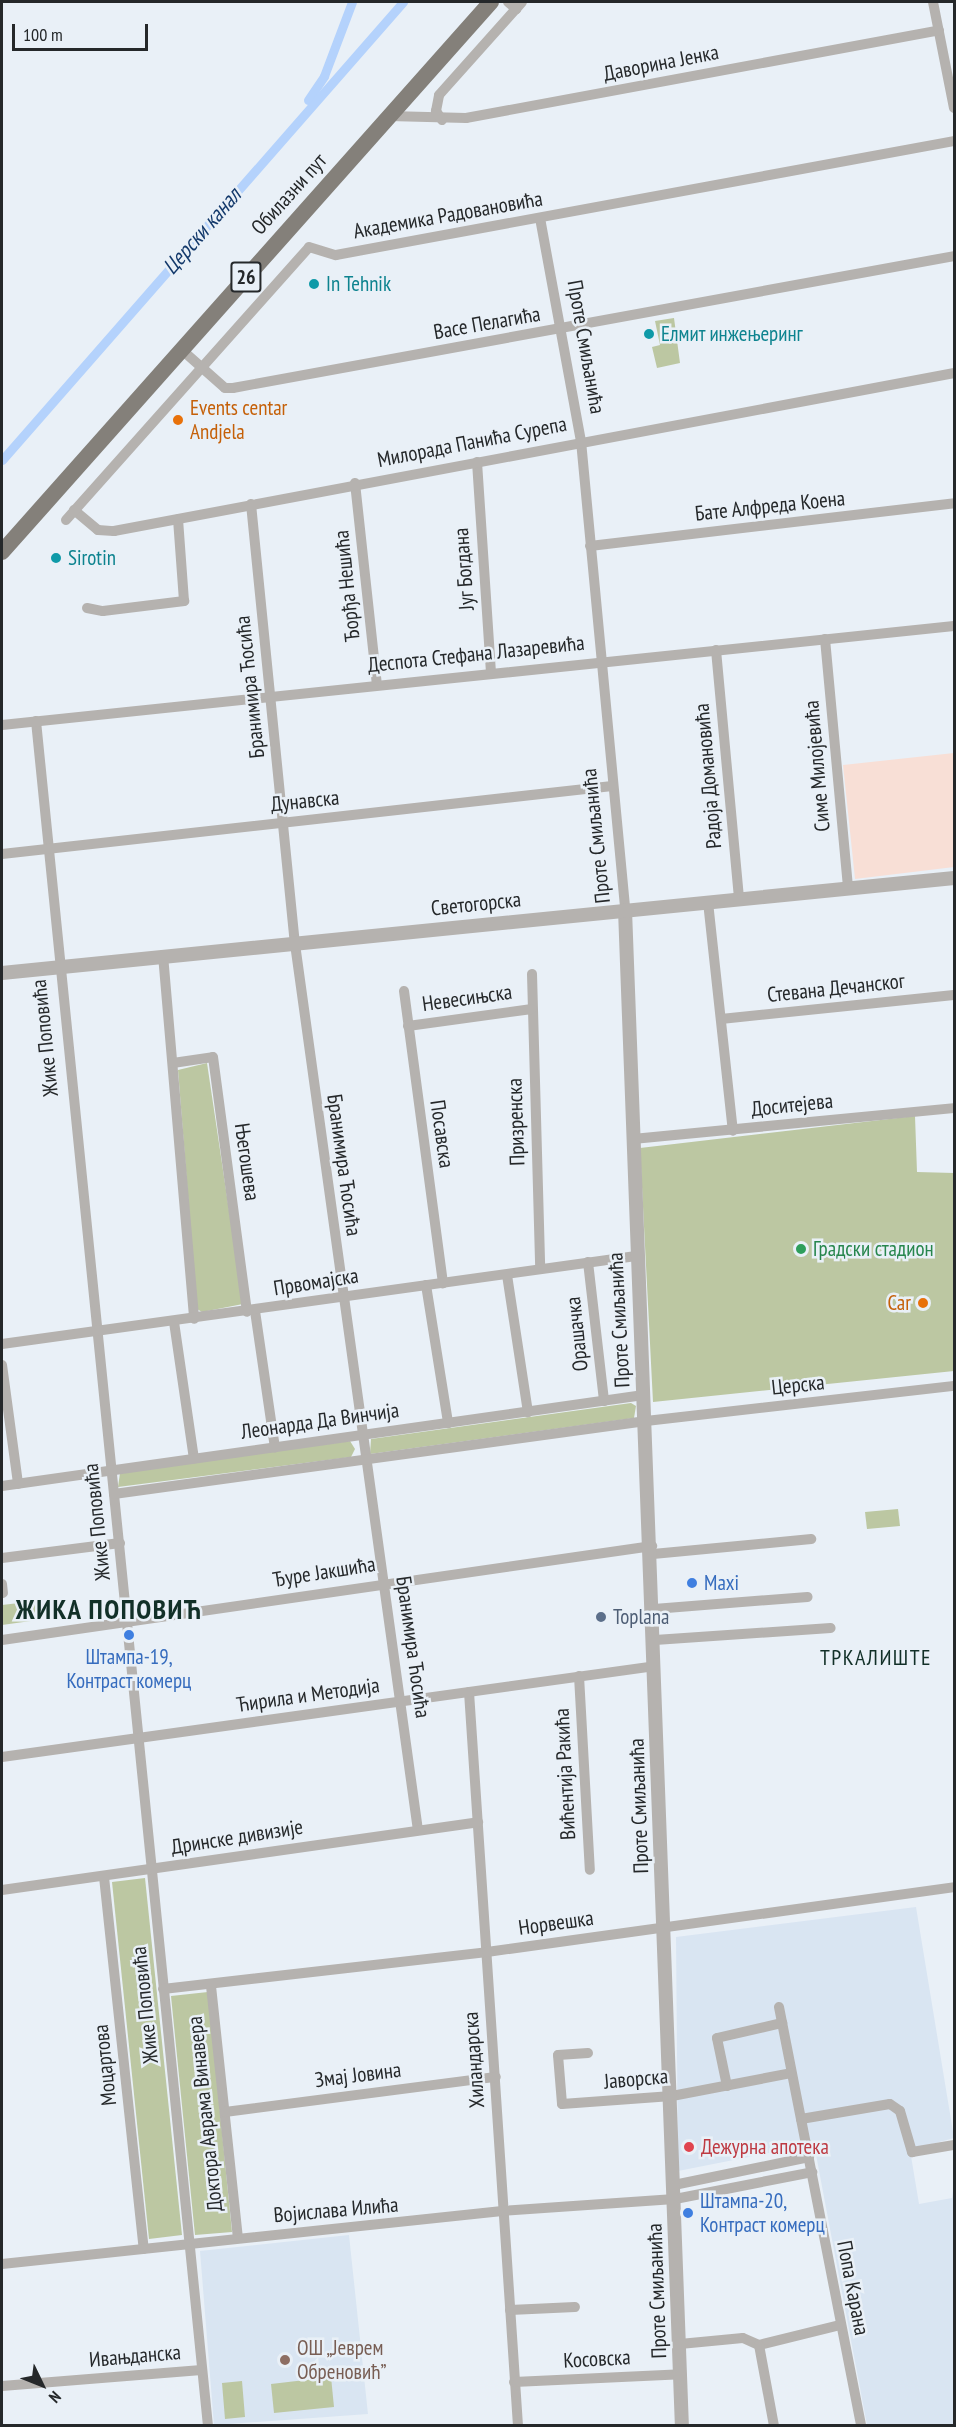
<!DOCTYPE html>
<meta charset="utf-8">
<style>
body{margin:0}
#map{position:relative;width:956px;height:2427px;overflow:hidden;background:#e9f0f7;font-family:"PT Sans Narrow",sans-serif}
div>[style]{position:absolute}
.commercial>*{inset:0;background:#f8dfd6}
.built>*{inset:0;background:#d9e5f2}
.green>*{inset:0;background:#bcc7a2}
.canal>*{height:9px;margin:-4.5px;padding:0 4.5px;transform-origin:4.5px;border-radius:4.5px;background:#b4d2fc}
.minor>*{height:10px;margin:-5px;padding:0 5px;transform-origin:5px;border-radius:5px;background:#b5b2af}
.tertiary>*{height:14px;margin:-7px;padding:0 7px;transform-origin:7px;border-radius:7px;background:#b5b2af}
.primary>*{height:16px;margin:-8px;padding:0 8px;transform-origin:8px;border-radius:8px;background:#84807a}
.dots>*{width:16px;height:16px;translate:-50% -50%;box-sizing:border-box;border:3px solid #e9f0f7;border-radius:50%}
span{translate:-50% -50%;white-space:nowrap;text-align:center;line-height:1.15;-webkit-text-stroke:5px #e9f0f7;paint-order:stroke}
.shield-label span{padding:2px 4px;background:#e9f0f7;border:2px solid;border-radius:4px;-webkit-text-stroke-width:0}
.shield-label{font-size:20px;color:#25282a;font-weight:700}
.street-label{font-size:21px;color:#25282a}
.culture-label{font-size:21px;color:#0d838f}
.left{translate:0 -50%;text-align:left}
.food-label{font-size:21px;color:#c56008}
.right{translate:-100% -50%;text-align:right}
.leisure-label{font-size:21px;color:#27864d}
.shop-label{font-size:21px;color:#366cbe}
.service-label{font-size:21px;color:#4e5e75}
.health-label{font-size:21px;color:#be3a42}
.education-label{font-size:21px;color:#785e54}
.water-label{font-size:22px;color:#13396b;font-style:italic}
.neighbourhood-label{font-size:22px;color:#123028;letter-spacing:1.5px}
.district-label{font-size:27px;color:#123028;font-weight:700;letter-spacing:1.5px}
.frame{position:absolute;inset:0;border:3px solid #25282a;pointer-events:none}
.north{position:absolute;left:12px;top:2355px;width:60px;height:60px;-webkit-text-stroke:4px #e9f0f7;paint-order:stroke;rotate:133deg;font-size:16px;font-weight:700;line-height:24px;text-align:center;color:#25282a}
.north::after{content:'';display:block;margin:auto;width:21px;height:27px;background:#25282a;clip-path:polygon(50% 0,100% 100%,50% 72%,0 100%)}
.scale{position:absolute;left:12px;top:24px;width:136px;height:27px;box-sizing:border-box;border:3px solid #25282a;border-top:0;padding-left:8px;font-size:18px;line-height:21px;white-space:nowrap;color:#25282a;-webkit-text-stroke:4px #e9f0f7;paint-order:stroke}
</style>
<div id="map">
<div class="commercial">
<i style="clip-path:polygon(954px 753px,954px 867px,855px 879px,843px 765px)"></i>
</div>
<div class="built">
<i style="clip-path:polygon(916px 1907px,954px 2138px,910px 2150px,919px 2204px,952px 2198px,954px 2184px,954px 2425px,867px 2425px,814px 2144px,678px 2171px,676px 1937px)"></i>
<i style="clip-path:polygon(349px 2235px,368px 2414px,214px 2425px,200px 2251px)"></i>
</div>
<div class="green">
<i style="clip-path:polygon(674px 318px,680px 363px,657px 368px,652px 347px,660px 345px,655px 321px)"></i>
<i style="clip-path:polygon(207px 1063px,243px 1304px,202px 1312px,197px 1309px,178px 1070px)"></i>
<i style="clip-path:polygon(915px 1116px,917px 1172px,954px 1173px,954px 1371px,653px 1402px,640px 1148px)"></i>
<i style="clip-path:polygon(631px 1403px,636px 1406px,634px 1418px,370px 1454px,371px 1439px)"></i>
<i style="clip-path:polygon(350px 1441px,355px 1449px,351px 1457px,118px 1487px,120px 1473px)"></i>
<i style="clip-path:polygon(898px 1509px,900px 1526px,867px 1529px,865px 1512px)"></i>
<i style="clip-path:polygon(36px 1601px,38px 1620px,2px 1625px,2px 1605px)"></i>
<i style="clip-path:polygon(145px 1878px,182px 2235px,149px 2239px,112px 1882px)"></i>
<i style="clip-path:polygon(208px 1992px,232px 2232px,195px 2235px,171px 1996px)"></i>
<i style="clip-path:polygon(331px 2377px,334px 2407px,274px 2413px,271px 2384px)"></i>
<i style="clip-path:polygon(242px 2381px,245px 2417px,225px 2419px,222px 2383px)"></i>
</div>
<div class="canal">
<i style="left:308px;top:100px;width:29px;rotate:-56deg"></i>
<i style="left:324px;top:76px;width:79px;rotate:-69.3deg"></i>
<i style="left:2px;top:460px;width:609px;rotate:-48.8deg"></i>
</div>
<div class="minor">
<i style="left:508px;top:2px;width:11px;rotate:41deg"></i>
<i style="left:516px;top:9px;width:9px;rotate:-49deg"></i>
<i style="left:933px;top:2px;width:108px;rotate:78.8deg"></i>
<i style="left:389px;top:116px;width:77px;rotate:1.5deg"></i>
<i style="left:466px;top:118px;width:481px;rotate:-10.5deg"></i>
<i style="left:442px;top:120px;width:11px;rotate:-124deg"></i>
<i style="left:436px;top:111px;width:16px;rotate:-79deg"></i>
<i style="left:439px;top:95px;width:115px;rotate:-48.2deg"></i>
<i style="left:540px;top:218px;width:227px;rotate:79.6deg"></i>
<i style="left:581px;top:441px;width:471px;rotate:84.6deg"></i>
<i style="left:182px;top:350px;width:57px;rotate:41.5deg"></i>
<i style="left:225px;top:388px;width:8px"></i>
<i style="left:233px;top:388px;width:733px;rotate:-10.37deg"></i>
<i style="left:477px;top:462px;width:211px;rotate:86.2deg"></i>
<i style="left:355px;top:483px;width:202px;rotate:83.8deg"></i>
<i style="left:251px;top:504px;width:442px;rotate:84.3deg"></i>
<i style="left:295px;top:944px;width:894px;rotate:82.1deg"></i>
<i style="left:74px;top:510px;width:31px;rotate:40deg"></i>
<i style="left:98px;top:530px;width:16px;rotate:4deg"></i>
<i style="left:114px;top:531px;width:855px;rotate:-10.65deg"></i>
<i style="left:66px;top:520px;width:365px;rotate:-48.3deg"></i>
<i style="left:309px;top:247px;width:28px;rotate:17deg"></i>
<i style="left:336px;top:255px;width:628px;rotate:-10.45deg"></i>
<i style="left:590px;top:546px;width:367px;rotate:-6.7deg"></i>
<i style="left:87px;top:608px;width:16px;rotate:11deg"></i>
<i style="left:103px;top:611px;width:82px;rotate:-7deg"></i>
<i style="left:184px;top:601px;width:82px;rotate:-94.2deg"></i>
<i style="left:825px;top:639px;width:251px;rotate:84.7deg"></i>
<i style="left:716px;top:650px;width:250px;rotate:84.7deg"></i>
<i style="left:36px;top:721px;width:1714px;rotate:84.24deg"></i>
<i style="left:2px;top:725px;width:957px;rotate:-5.94deg"></i>
<i style="left:2px;top:854px;width:614px;rotate:-6.36deg"></i>
<i style="left:708px;top:902px;width:230px;rotate:83.8deg"></i>
<i style="left:163px;top:955px;width:365px;rotate:85.1deg"></i>
<i style="left:532px;top:974px;width:295px;rotate:88.4deg"></i>
<i style="left:404px;top:991px;width:295px;rotate:82.4deg"></i>
<i style="left:721px;top:1019px;width:234px;rotate:-5.9deg"></i>
<i style="left:408px;top:1026px;width:125px;rotate:-7.8deg"></i>
<i style="left:173px;top:1063px;width:40px;rotate:-8.5deg"></i>
<i style="left:213px;top:1057px;width:257px;rotate:82.4deg"></i>
<i style="left:633px;top:1139px;width:322px;rotate:-5.5deg"></i>
<i style="left:588px;top:1262px;width:140px;rotate:83.4deg"></i>
<i style="left:507px;top:1275px;width:139px;rotate:81.3deg"></i>
<i style="left:426px;top:1285px;width:140px;rotate:80.9deg"></i>
<i style="left:255px;top:1311px;width:138px;rotate:81.7deg"></i>
<i style="left:174px;top:1322px;width:138px;rotate:81.7deg"></i>
<i style="left:2px;top:1344px;width:640px;rotate:-7.9deg"></i>
<i style="left:2px;top:1365px;width:120px;rotate:82.3deg"></i>
<i style="left:2px;top:1486px;width:648px;rotate:-8.07deg"></i>
<i style="left:114px;top:1494px;width:537px;rotate:-7.81deg"></i>
<i style="left:646px;top:1421px;width:310px;rotate:-6.5deg"></i>
<i style="left:653px;top:1554px;width:159px;rotate:-5.4deg"></i>
<i style="left:2px;top:1558px;width:119px;rotate:-7.2deg"></i>
<i style="left:2px;top:1584px;width:9px;rotate:84deg"></i>
<i style="left:654px;top:1609px;width:154px;rotate:-4.5deg"></i>
<i style="left:2px;top:1640px;width:657px;rotate:-8.23deg"></i>
<i style="left:655px;top:1640px;width:176px;rotate:-3.9deg"></i>
<i style="left:579px;top:1676px;width:194px;rotate:86.8deg"></i>
<i style="left:469px;top:1692px;width:736px;rotate:86.18deg"></i>
<i style="left:2px;top:1757px;width:659px;rotate:-7.93deg"></i>
<i style="left:104px;top:1877px;width:374px;rotate:83.9deg"></i>
<i style="left:2px;top:1890px;width:481px;rotate:-8.1deg"></i>
<i style="left:211px;top:1986px;width:252px;rotate:83.9deg"></i>
<i style="left:163px;top:1989px;width:326px;rotate:-6.5deg"></i>
<i style="left:487px;top:1952px;width:472px;rotate:-7.9deg"></i>
<i style="left:779px;top:2007px;width:114px;rotate:78.9deg"></i>
<i style="left:801px;top:2119px;width:90px;rotate:-9.6deg"></i>
<i style="left:890px;top:2104px;width:12px;rotate:35deg"></i>
<i style="left:900px;top:2111px;width:43px;rotate:73.7deg"></i>
<i style="left:912px;top:2152px;width:43px;rotate:-9.5deg"></i>
<i style="left:588px;top:2053px;width:30px;rotate:176deg"></i>
<i style="left:558px;top:2055px;width:49px;rotate:85.3deg"></i>
<i style="left:562px;top:2104px;width:110px;rotate:-4.2deg"></i>
<i style="left:672px;top:2096px;width:121px;rotate:-10.9deg"></i>
<i style="left:727px;top:2086px;width:49px;rotate:-101.8deg"></i>
<i style="left:717px;top:2038px;width:67px;rotate:-13deg"></i>
<i style="left:225px;top:2112px;width:273px;rotate:-7.4deg"></i>
<i style="left:801px;top:2119px;width:313px;rotate:78.9deg"></i>
<i style="left:674px;top:2185px;width:138px;rotate:-11.7deg"></i>
<i style="left:2px;top:2264px;width:503px;rotate:-6.05deg"></i>
<i style="left:502px;top:2211px;width:173px;rotate:-4deg"></i>
<i style="left:675px;top:2199px;width:140px;rotate:-11.1deg"></i>
<i style="left:510px;top:2310px;width:65px;rotate:-2.6deg"></i>
<i style="left:680px;top:2344px;width:63px;rotate:-5.4deg"></i>
<i style="left:743px;top:2338px;width:17px;rotate:24deg"></i>
<i style="left:759px;top:2345px;width:83px;rotate:-13.9deg"></i>
<i style="left:759px;top:2345px;width:82px;rotate:79.5deg"></i>
<i style="left:514px;top:2382px;width:167px;rotate:-2.7deg"></i>
<i style="left:2px;top:2386px;width:200px;rotate:-4.6deg"></i>
</div>
<div class="tertiary">
<i style="left:625px;top:910px;width:1517px;rotate:87.85deg"></i>
<i style="left:2px;top:973px;width:957px;rotate:-5.7deg"></i>
</div>
<div class="primary">
<i style="left:2px;top:552px;width:736px;rotate:-48.36deg"></i>
</div>
<div class="dots">
<i style="left:314px;top:284px;background:#0f9aa8"></i>
<i style="left:649px;top:334px;background:#0f9aa8"></i>
<i style="left:178px;top:420px;background:#e8710a"></i>
<i style="left:56px;top:558px;background:#0f9aa8"></i>
<i style="left:801px;top:1249px;background:#2e9e5b"></i>
<i style="left:923px;top:1303px;background:#e8710a"></i>
<i style="left:692px;top:1583px;background:#3f7fe0"></i>
<i style="left:601px;top:1617px;background:#5c6f8a"></i>
<i style="left:129px;top:1635px;background:#3f7fe0"></i>
<i style="left:689px;top:2147px;background:#e0444e"></i>
<i style="left:688px;top:2213px;background:#3f7fe0"></i>
<i style="left:285px;top:2360px;background:#8d6e63"></i>
</div>
<div class="shield-label">
<span style="left:246px;top:277px">26</span>
</div>
<div class="street-label">
<span style="left:661px;top:63px;rotate:-11deg">Даворина Јенка</span>
<span style="left:289px;top:194px;rotate:-48deg">Обилазни пут</span>
<span style="left:448px;top:215px;rotate:-10deg">Академика Радовановића</span>
<span style="left:487px;top:323px;rotate:-10deg">Васе Пелагића</span>
<span style="left:586px;top:347px;rotate:80deg">Проте Смиљанића</span>
<span style="left:472px;top:442px;rotate:-11deg">Милорада Панића Сурепа</span>
<span style="left:770px;top:506px;rotate:-6deg">Бате Алфреда Коена</span>
<span style="left:464px;top:569px;rotate:-94deg">Југ Богдана</span>
<span style="left:347px;top:586px;rotate:-96deg">Ђорђа Нешића</span>
<span style="left:476px;top:654px;rotate:-6deg">Деспота Стефана Лазаревића</span>
<span style="left:250px;top:687px;rotate:-96deg">Бранимира Ћосића</span>
<span style="left:817px;top:766px;rotate:-95deg">Симе Милојевића</span>
<span style="left:708px;top:776px;rotate:-95deg">Радоја Домановића</span>
<span style="left:305px;top:801px;rotate:-6deg">Дунавска</span>
<span style="left:596px;top:836px;rotate:-96deg">Проте Смиљанића</span>
<span style="left:476px;top:904px;rotate:-6deg">Светогорска</span>
<span style="left:836px;top:988px;rotate:-6deg">Стевана Дечанског</span>
<span style="left:467px;top:998px;rotate:-8deg">Невесињска</span>
<span style="left:45px;top:1038px;rotate:-96deg">Жике Поповића</span>
<span style="left:792px;top:1105px;rotate:-6deg">Доситејева</span>
<span style="left:516px;top:1122px;rotate:-92deg">Призренска</span>
<span style="left:442px;top:1134px;rotate:82deg">Посавска</span>
<span style="left:247px;top:1162px;rotate:82deg">Његошева</span>
<span style="left:344px;top:1165px;rotate:82deg">Бранимира Ћосића</span>
<span style="left:316px;top:1282px;rotate:-9deg">Првомајска</span>
<span style="left:619px;top:1320px;rotate:-93deg">Проте Смиљанића</span>
<span style="left:577px;top:1334px;rotate:-96deg">Орашачка</span>
<span style="left:798px;top:1385px;rotate:-6deg">Церска</span>
<span style="left:320px;top:1421px;rotate:-8deg">Леонарда Да Винчија</span>
<span style="left:97px;top:1522px;rotate:-96deg">Жике Поповића</span>
<span style="left:324px;top:1572px;rotate:-9deg">Ђуре Јакшића</span>
<span style="left:413px;top:1647px;rotate:82deg">Бранимира Ћосића</span>
<span style="left:308px;top:1695px;rotate:-8deg">Ћирила и Методија</span>
<span style="left:565px;top:1774px;rotate:-93deg">Вићентија Ракића</span>
<span style="left:639px;top:1806px;rotate:-92deg">Проте Смиљанића</span>
<span style="left:237px;top:1837px;rotate:-9deg">Дринске дивизије</span>
<span style="left:556px;top:1923px;rotate:-8deg">Норвешка</span>
<span style="left:145px;top:2005px;rotate:-96deg">Жике Поповића</span>
<span style="left:474px;top:2060px;rotate:-94deg">Хиландарска</span>
<span style="left:105px;top:2065px;rotate:-96deg">Моцартова</span>
<span style="left:358px;top:2075px;rotate:-7deg">Змај Јовина</span>
<span style="left:636px;top:2079px;rotate:-5deg">Јаворска</span>
<span style="left:205px;top:2114px;rotate:-96deg">Доктора Аврама Винавера</span>
<span style="left:336px;top:2210px;rotate:-5deg">Војислава Илића</span>
<span style="left:853px;top:2288px;rotate:79deg">Попа Карана</span>
<span style="left:657px;top:2291px;rotate:-92deg">Проте Смиљанића</span>
<span style="left:135px;top:2356px;rotate:-5deg">Ивањданска</span>
<span style="left:597px;top:2359px;rotate:-3deg">Косовска</span>
</div>
<div class="culture-label">
<span class="left" style="left:326px;top:284px">In Tehnik</span>
<span class="left" style="left:661px;top:334px">Елмит инжењеринг</span>
<span class="left" style="left:68px;top:558px">Sirotin</span>
</div>
<div class="food-label">
<span class="left" style="left:190px;top:420px">Events centar<br>Andjela</span>
<span class="right" style="left:911px;top:1303px">Car</span>
</div>
<div class="leisure-label">
<span class="left" style="left:813px;top:1249px">Градски стадион</span>
</div>
<div class="shop-label">
<span class="left" style="left:704px;top:1583px">Maxi</span>
<span style="left:129px;top:1669px">Штампа-19,<br>Контраст комерц</span>
<span class="left" style="left:700px;top:2213px">Штампа-20,<br>Контраст комерц</span>
</div>
<div class="service-label">
<span class="left" style="left:613px;top:1617px">Toplana</span>
</div>
<div class="health-label">
<span class="left" style="left:701px;top:2147px">Дежурна апотека</span>
</div>
<div class="education-label">
<span class="left" style="left:297px;top:2360px">ОШ „Јеврем<br>Обреновић”</span>
</div>
<div class="water-label">
<span style="left:202px;top:231px;rotate:-49deg">Церски канал</span>
</div>
<div class="neighbourhood-label">
<span style="left:876px;top:1658px">ТРКАЛИШТЕ</span>
</div>
<div class="district-label">
<span style="left:109px;top:1610px">ЖИКА ПОПОВИЋ</span>
</div>
<div class="frame"></div>
<div class="north">N</div>
<div class="scale">100 m</div>
</div>
